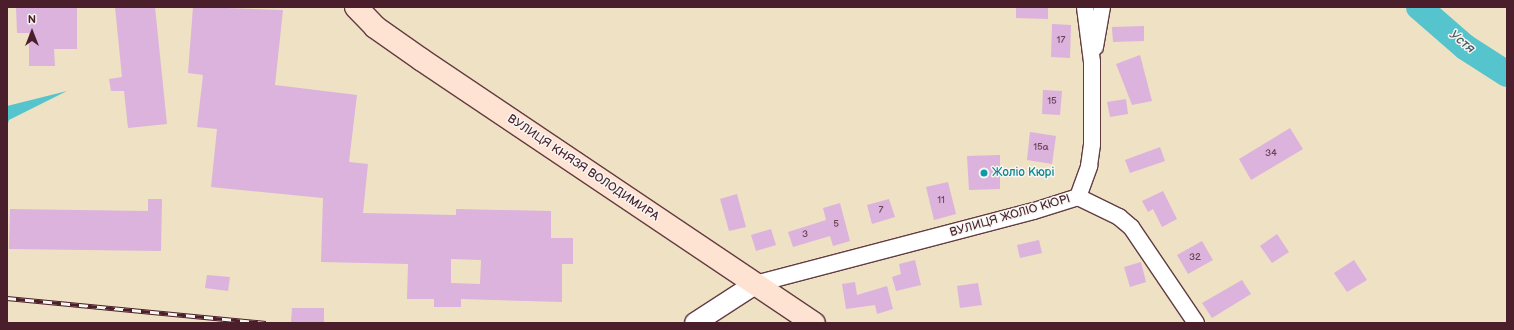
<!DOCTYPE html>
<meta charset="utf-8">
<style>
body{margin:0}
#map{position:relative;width:1514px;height:330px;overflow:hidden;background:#efe1c4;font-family:"Balsamiq Sans",sans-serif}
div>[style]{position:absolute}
.water>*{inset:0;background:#56c4cc}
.river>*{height:26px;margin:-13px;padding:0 13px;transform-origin:13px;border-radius:13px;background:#56c4cc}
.building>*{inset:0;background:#dbb3dc}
.roads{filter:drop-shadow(1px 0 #633c42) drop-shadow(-1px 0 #633c42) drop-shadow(0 1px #633c42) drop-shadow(0 -1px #633c42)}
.minor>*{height:16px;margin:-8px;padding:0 8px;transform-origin:8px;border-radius:8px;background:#fff}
.tertiary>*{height:20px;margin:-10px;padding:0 10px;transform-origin:10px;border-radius:10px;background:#fff}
.secondary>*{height:22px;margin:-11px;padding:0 11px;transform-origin:11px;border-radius:11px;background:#fee3d2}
.rail>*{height:4.5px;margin-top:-2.25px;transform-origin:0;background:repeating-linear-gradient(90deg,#f6f6f2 0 9px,#4a1f2b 0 18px);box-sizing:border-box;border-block:1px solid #4a1f2b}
.dots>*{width:11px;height:11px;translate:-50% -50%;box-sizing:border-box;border:2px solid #f6f6f2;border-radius:50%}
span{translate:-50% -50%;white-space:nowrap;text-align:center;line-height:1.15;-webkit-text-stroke:3px #f6f6f2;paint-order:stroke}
.number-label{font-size:10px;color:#6e4457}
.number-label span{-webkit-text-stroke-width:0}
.street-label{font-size:12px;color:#4a1f2b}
.culture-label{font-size:12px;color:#0d838f}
.left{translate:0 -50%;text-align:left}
.water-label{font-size:13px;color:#4e5963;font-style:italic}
.frame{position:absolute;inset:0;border:8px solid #4a1f2b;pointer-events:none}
.north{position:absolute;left:12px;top:12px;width:40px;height:40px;-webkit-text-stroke:3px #f6f6f2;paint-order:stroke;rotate:0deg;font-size:11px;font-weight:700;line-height:16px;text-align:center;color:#4a1f2b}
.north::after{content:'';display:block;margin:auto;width:14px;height:18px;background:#4a1f2b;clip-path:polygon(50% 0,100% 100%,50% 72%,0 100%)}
</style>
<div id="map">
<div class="water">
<i style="clip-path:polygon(67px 91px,9px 120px,7px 126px,7px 106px)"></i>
</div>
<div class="river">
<i style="left:1419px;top:7px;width:61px;rotate:41deg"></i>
<i style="left:1465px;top:47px;width:50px;rotate:32.7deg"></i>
</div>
<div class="building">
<i style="clip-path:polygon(16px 7px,77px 7px,77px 49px,54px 49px,55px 66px,29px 66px,29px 33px,17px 33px)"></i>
<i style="clip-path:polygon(115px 7px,155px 7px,167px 124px,128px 128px,124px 91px,111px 91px,109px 79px,122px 77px)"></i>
<i style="clip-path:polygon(evenodd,193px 7px,283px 10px,275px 85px,357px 95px,349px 162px,368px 164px,363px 213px,456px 215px,456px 209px,551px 211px,551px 238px,573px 238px,573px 264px,562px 264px,562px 302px,461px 299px,461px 307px,434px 307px,434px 299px,407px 299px,408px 264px,321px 262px,323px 198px,211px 187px,217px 129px,197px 127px,203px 75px,188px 73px,193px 7px,451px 259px,481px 260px,480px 284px,451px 283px,451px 259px)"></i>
<i style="clip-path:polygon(1016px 7px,1048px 7px,1048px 19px,1016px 18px)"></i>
<i style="clip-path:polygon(1052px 24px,1071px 25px,1070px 58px,1051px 57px)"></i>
<i style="clip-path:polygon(1144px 26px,1144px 41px,1113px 42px,1112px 27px)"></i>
<i style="clip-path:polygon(1140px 55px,1152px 101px,1132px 105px,1116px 64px)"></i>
<i style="clip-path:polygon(1043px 90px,1062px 91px,1060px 115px,1042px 114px)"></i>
<i style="clip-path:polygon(1126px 99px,1128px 114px,1110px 117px,1107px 102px)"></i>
<i style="clip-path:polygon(1290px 128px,1303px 149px,1251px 180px,1239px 159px)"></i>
<i style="clip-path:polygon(1030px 132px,1056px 136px,1052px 164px,1027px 160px)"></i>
<i style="clip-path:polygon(1160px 147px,1165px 161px,1130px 173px,1125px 160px)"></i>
<i style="clip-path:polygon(1000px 155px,1000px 189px,969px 190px,967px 156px)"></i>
<i style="clip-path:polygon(948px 182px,956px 214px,934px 220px,926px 187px)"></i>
<i style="clip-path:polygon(1163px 191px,1177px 219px,1162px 227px,1153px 209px,1148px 212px,1142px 201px)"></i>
<i style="clip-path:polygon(737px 194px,746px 227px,729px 231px,720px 199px)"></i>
<i style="clip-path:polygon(148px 199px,162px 199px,161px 251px,9px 249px,10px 209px,148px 211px)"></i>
<i style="clip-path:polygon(889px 199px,895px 217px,872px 224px,867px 205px)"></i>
<i style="clip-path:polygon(840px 203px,850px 241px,833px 246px,830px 236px,793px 247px,788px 232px,826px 220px,823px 208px)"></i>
<i style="clip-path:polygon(771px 229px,776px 245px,756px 251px,751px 235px)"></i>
<i style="clip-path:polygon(1277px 234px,1289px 252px,1272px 263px,1260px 246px)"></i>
<i style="clip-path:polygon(1039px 240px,1042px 253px,1020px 258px,1017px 245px)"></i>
<i style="clip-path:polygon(1202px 241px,1213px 260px,1188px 274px,1177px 255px)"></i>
<i style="clip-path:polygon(915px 260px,921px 285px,896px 291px,892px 277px,901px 274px,899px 264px)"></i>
<i style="clip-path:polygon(1354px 260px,1367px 280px,1347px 292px,1334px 273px)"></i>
<i style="clip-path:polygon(1141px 262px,1146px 282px,1130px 287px,1124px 267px)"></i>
<i style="clip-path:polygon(207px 275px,230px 277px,228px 291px,205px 288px)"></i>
<i style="clip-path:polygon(1242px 280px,1251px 294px,1212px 318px,1202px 303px)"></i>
<i style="clip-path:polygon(855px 282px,857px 295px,887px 286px,893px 309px,877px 314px,875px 305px,846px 309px,842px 284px)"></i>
<i style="clip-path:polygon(978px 283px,982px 305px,960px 308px,957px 286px)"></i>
<i style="clip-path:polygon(292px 308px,324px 308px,324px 323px,291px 323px)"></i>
</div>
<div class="roads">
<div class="minor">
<i style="left:1095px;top:47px;width:41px;rotate:-80.1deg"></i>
<i style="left:1078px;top:197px;width:46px;rotate:26deg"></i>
<i style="left:1119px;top:217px;width:16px;rotate:40deg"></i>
<i style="left:1131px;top:227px;width:116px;rotate:55.9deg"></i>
<i style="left:755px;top:284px;width:288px;rotate:-14.7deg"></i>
<i style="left:1034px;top:211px;width:46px;rotate:-17.7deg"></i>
<i style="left:1078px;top:197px;width:33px;rotate:-70deg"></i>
<i style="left:1089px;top:166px;width:22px;rotate:-82deg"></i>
<i style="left:1092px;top:144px;width:82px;rotate:-90deg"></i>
<i style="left:1092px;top:62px;width:55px;rotate:-97.3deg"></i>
</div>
<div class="tertiary">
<i style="left:695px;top:323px;width:72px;rotate:-33deg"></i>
</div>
<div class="secondary">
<i style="left:356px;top:7px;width:28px;rotate:46deg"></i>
<i style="left:375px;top:27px;width:57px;rotate:35.1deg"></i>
<i style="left:422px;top:60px;width:472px;rotate:33.9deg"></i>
</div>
</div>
<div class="rail">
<i style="left:7px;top:298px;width:260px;rotate:5.5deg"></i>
</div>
<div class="dots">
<i style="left:984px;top:173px;background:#0f9aa8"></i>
</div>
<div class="number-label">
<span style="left:1061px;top:41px">17</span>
<span style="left:1052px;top:102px">15</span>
<span style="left:1041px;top:148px">15а</span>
<span style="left:1271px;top:154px">34</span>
<span style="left:941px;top:201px">11</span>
<span style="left:881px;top:211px">7</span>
<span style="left:836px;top:225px">5</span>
<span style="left:805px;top:235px">3</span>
<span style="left:1195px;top:258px">32</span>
</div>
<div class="street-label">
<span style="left:583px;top:168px;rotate:34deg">ВУЛИЦЯ КНЯЗЯ ВОЛОДИМИРА</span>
<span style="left:1010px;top:216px;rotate:-16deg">ВУЛИЦЯ ЖОЛІО КЮРІ</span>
</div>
<div class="culture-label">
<span class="left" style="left:992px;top:173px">Жоліо Кюрі</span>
</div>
<div class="water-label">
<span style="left:1462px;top:42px;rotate:38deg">Устя</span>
</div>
<div class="frame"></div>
<div class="north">N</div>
</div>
